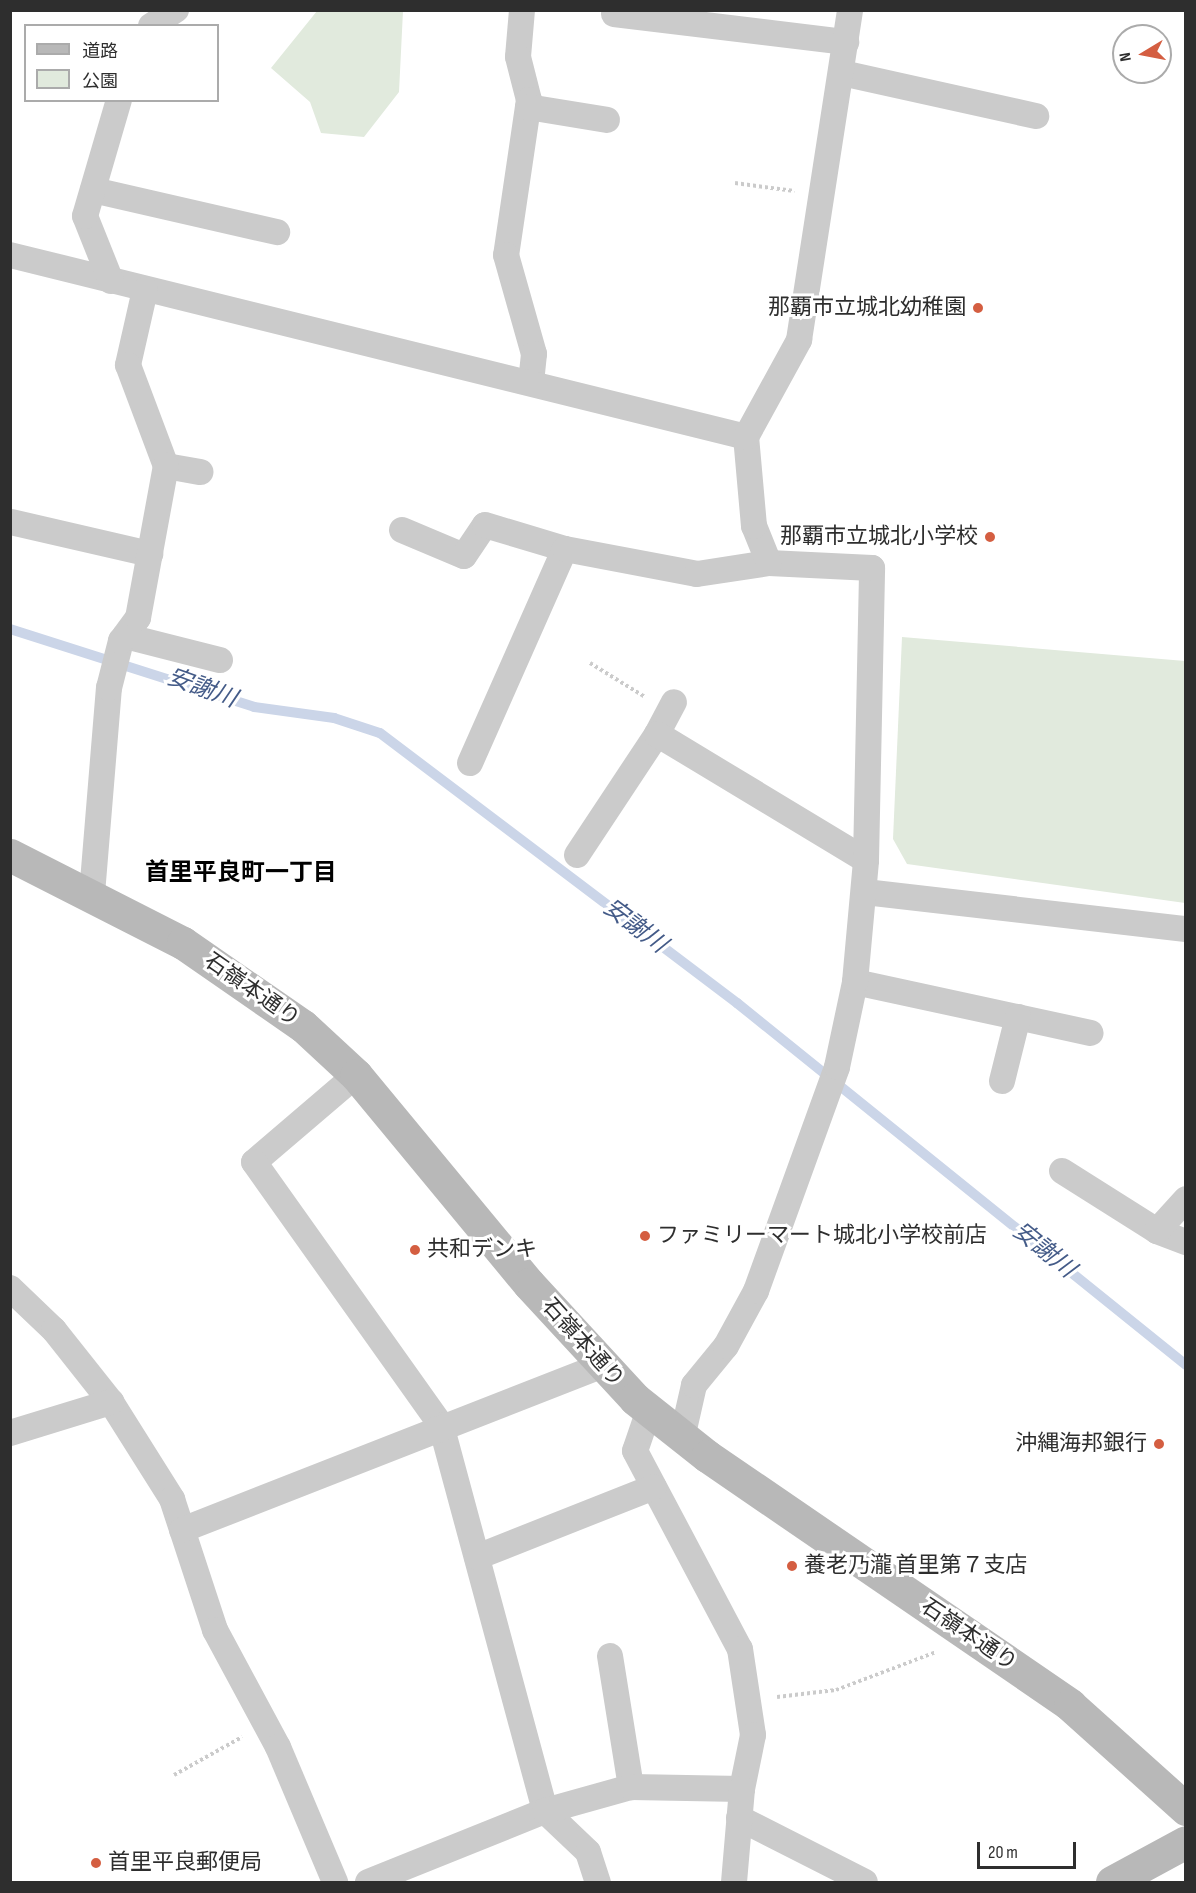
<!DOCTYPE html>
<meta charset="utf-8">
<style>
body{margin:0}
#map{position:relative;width:1196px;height:1893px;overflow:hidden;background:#fff;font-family:"Sofia Sans Condensed","Noto Sans JP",sans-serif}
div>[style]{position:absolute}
.green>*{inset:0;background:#e1eadd}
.stream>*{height:10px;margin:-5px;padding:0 5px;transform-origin:5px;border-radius:5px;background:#cbd5e8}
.path>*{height:4px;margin-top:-2px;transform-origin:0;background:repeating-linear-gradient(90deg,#cbcbcb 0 3px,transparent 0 6px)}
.minor>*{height:26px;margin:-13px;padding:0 13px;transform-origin:13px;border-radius:13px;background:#cbcbcb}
.secondary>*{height:33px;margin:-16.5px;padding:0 16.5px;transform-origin:16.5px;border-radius:16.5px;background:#b8b8b8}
.dots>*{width:16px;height:16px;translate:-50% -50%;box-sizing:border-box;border:3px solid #fff;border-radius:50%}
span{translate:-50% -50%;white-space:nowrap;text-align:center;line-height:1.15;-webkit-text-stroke:6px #fff;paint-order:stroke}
.poi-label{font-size:22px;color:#2e2e2e}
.right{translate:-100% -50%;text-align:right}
.left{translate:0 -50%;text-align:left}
.street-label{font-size:22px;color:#2e2e2e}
.water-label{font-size:24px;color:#445b88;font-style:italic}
.neighbourhood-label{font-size:24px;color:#000;font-weight:700}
.frame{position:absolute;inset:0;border:12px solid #2e2e2e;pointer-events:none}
.legend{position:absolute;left:24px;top:24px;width:195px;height:78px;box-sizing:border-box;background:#fff;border:2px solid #ababab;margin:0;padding:8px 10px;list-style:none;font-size:18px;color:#2e2e2e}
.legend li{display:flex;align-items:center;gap:12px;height:30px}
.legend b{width:30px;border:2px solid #ababab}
.north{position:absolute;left:1112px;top:24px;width:60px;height:60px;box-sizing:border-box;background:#fff;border:2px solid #ababab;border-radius:50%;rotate:260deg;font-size:16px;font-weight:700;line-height:24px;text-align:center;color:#2e2e2e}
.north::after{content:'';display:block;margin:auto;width:21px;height:27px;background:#d45e41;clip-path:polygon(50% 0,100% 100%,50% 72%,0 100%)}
.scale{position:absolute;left:977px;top:1842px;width:99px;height:27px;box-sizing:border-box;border:3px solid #2e2e2e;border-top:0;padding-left:8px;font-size:18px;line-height:21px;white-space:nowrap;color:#2e2e2e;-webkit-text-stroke:4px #fff;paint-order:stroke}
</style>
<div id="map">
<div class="green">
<i style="clip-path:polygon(317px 11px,403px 11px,399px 92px,364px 137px,321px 133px,310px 102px,271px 68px)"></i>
<i style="clip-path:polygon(902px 637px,1185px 661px,1185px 903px,907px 864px,893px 839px)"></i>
</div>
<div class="stream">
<i style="left:10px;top:629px;width:256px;rotate:17.7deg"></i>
<i style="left:254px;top:707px;width:81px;rotate:7.8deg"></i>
<i style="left:334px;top:718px;width:48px;rotate:18.1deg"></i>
<i style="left:380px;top:733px;width:448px;rotate:37.1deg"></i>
<i style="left:737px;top:1003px;width:577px;rotate:38.88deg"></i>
</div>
<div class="path">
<i style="left:735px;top:183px;width:60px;rotate:7.7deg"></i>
<i style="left:590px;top:663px;width:65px;rotate:31.7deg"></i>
<i style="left:777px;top:1697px;width:59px;rotate:-6.8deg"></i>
<i style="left:836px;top:1690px;width:107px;rotate:-20.8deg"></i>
<i style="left:174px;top:1775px;width:78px;rotate:-29.2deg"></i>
</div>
<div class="minor">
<i style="left:522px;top:10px;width:47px;rotate:94.9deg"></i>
<i style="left:518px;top:57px;width:44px;rotate:75.7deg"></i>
<i style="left:529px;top:100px;width:157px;rotate:98.4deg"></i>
<i style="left:506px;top:255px;width:103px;rotate:74.2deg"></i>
<i style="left:534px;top:354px;width:27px;rotate:96deg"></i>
<i style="left:614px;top:14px;width:234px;rotate:6.9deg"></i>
<i style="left:151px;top:26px;width:30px;rotate:-33deg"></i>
<i style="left:842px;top:73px;width:199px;rotate:12.5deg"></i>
<i style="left:528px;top:107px;width:80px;rotate:9.3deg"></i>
<i style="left:93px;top:190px;width:189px;rotate:12.9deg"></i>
<i style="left:10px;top:255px;width:758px;rotate:13.89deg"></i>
<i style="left:111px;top:281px;width:70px;rotate:-111.8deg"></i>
<i style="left:85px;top:216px;width:121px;rotate:-73.7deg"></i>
<i style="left:145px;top:290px;width:77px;rotate:102.8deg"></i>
<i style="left:128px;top:365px;width:108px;rotate:69.4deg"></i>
<i style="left:166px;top:466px;width:35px;rotate:10deg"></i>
<i style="left:11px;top:522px;width:143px;rotate:13deg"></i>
<i style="left:402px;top:530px;width:67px;rotate:22.8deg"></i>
<i style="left:464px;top:556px;width:37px;rotate:-56deg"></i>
<i style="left:485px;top:525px;width:84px;rotate:16.7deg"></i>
<i style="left:125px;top:636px;width:98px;rotate:14.2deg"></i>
<i style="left:657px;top:734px;width:36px;rotate:-62deg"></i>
<i style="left:470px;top:763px;width:234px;rotate:-66.1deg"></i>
<i style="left:565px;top:549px;width:134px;rotate:10.7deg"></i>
<i style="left:697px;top:574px;width:73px;rotate:-8.7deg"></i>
<i style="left:577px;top:855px;width:145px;rotate:-56.5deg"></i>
<i style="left:657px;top:734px;width:244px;rotate:31.1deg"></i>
<i style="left:865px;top:892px;width:323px;rotate:6.6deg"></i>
<i style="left:92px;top:894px;width:207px;rotate:-85.3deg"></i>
<i style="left:109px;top:688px;width:49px;rotate:-75.7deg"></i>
<i style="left:121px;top:641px;width:29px;rotate:-54deg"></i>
<i style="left:138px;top:618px;width:155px;rotate:-79.6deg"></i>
<i style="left:855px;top:982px;width:241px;rotate:12.2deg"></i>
<i style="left:356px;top:1075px;width:134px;rotate:139.5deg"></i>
<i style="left:254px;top:1162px;width:323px;rotate:54.6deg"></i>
<i style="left:441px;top:1425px;width:400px;rotate:74.9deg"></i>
<i style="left:545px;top:1811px;width:59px;rotate:43.6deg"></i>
<i style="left:588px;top:1852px;width:32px;rotate:72deg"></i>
<i style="left:1002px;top:1081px;width:66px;rotate:-76deg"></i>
<i style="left:1062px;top:1171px;width:112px;rotate:32.3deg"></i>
<i style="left:1157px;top:1231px;width:31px;rotate:21deg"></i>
<i style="left:1157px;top:1231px;width:43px;rotate:-47.8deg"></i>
<i style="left:10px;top:1288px;width:61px;rotate:43.7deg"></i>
<i style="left:54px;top:1330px;width:92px;rotate:51.6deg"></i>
<i style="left:111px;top:1402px;width:115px;rotate:57.8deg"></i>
<i style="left:172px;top:1499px;width:138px;rotate:71.8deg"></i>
<i style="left:215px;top:1630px;width:133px;rotate:61.7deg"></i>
<i style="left:278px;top:1747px;width:147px;rotate:67.1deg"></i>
<i style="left:649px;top:1410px;width:43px;rotate:108.9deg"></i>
<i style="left:635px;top:1451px;width:224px;rotate:62.1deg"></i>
<i style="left:740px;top:1649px;width:87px;rotate:81.4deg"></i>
<i style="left:753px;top:1735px;width:55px;rotate:101.5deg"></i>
<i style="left:10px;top:1433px;width:106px;rotate:-17.1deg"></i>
<i style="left:682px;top:1438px;width:54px;rotate:-77.2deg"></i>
<i style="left:694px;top:1385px;width:50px;rotate:-50.6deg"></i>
<i style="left:726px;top:1346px;width:63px;rotate:-61.4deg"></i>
<i style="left:756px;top:1291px;width:238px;rotate:-70.1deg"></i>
<i style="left:837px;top:1067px;width:87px;rotate:-78deg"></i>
<i style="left:855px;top:982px;width:122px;rotate:-84.8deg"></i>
<i style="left:866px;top:860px;width:292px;rotate:-88.8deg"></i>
<i style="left:872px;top:568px;width:103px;rotate:-177.2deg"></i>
<i style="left:769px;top:563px;width:40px;rotate:-112deg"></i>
<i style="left:754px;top:526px;width:89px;rotate:-95.1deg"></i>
<i style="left:746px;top:437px;width:111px;rotate:-61.3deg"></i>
<i style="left:799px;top:340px;width:334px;rotate:-81.2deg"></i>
<i style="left:182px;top:1530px;width:450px;rotate:-21.4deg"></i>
<i style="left:477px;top:1557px;width:190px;rotate:-21.6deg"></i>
<i style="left:610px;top:1656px;width:133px;rotate:80.9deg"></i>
<i style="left:739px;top:1818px;width:141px;rotate:26.9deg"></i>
<i style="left:368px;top:1882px;width:191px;rotate:-21.9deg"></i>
<i style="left:545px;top:1811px;width:89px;rotate:-15.6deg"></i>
<i style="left:631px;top:1787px;width:111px;rotate:1deg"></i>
<i style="left:742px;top:1789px;width:93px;rotate:94.9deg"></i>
</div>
<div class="secondary">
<i style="left:10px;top:855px;width:194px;rotate:27deg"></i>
<i style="left:183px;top:943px;width:146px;rotate:34.7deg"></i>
<i style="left:303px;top:1026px;width:72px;rotate:42.8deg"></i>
<i style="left:356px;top:1075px;width:271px;rotate:50.4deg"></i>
<i style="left:529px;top:1284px;width:156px;rotate:47.3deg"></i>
<i style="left:635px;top:1399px;width:92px;rotate:38.4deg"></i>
<i style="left:707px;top:1456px;width:440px;rotate:34.4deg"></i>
<i style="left:1070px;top:1705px;width:156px;rotate:41.9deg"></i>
<i style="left:1112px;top:1882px;width:84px;rotate:-28.4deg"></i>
</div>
<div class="dots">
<i style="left:978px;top:308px;background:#d45e41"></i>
<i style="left:990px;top:537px;background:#d45e41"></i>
<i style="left:645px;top:1236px;background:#d45e41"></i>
<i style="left:415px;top:1250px;background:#d45e41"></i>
<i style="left:1159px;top:1444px;background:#d45e41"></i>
<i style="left:792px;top:1566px;background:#d45e41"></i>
<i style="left:96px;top:1863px;background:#d45e41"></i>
</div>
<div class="poi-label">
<span class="right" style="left:966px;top:308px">那覇市立城北幼稚園</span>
<span class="right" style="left:978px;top:537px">那覇市立城北小学校</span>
<span class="left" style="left:657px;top:1236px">ファミリーマート城北小学校前店</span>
<span class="left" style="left:427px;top:1250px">共和デンキ</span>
<span class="right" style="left:1147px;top:1444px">沖縄海邦銀行</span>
<span class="left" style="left:804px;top:1566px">養老乃瀧 首里第７支店</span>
<span class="left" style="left:108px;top:1863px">首里平良郵便局</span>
</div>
<div class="street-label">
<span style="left:252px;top:990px;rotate:35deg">石嶺本通り</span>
<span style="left:583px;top:1343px;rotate:48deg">石嶺本通り</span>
<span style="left:969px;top:1635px;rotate:34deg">石嶺本通り</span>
</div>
<div class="water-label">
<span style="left:202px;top:688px;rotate:20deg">安謝川</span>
<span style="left:635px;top:926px;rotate:37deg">安謝川</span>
<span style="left:1044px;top:1250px;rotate:39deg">安謝川</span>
</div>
<div class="neighbourhood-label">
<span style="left:241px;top:873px">首里平良町一丁目</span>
</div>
<div class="frame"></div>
<ul class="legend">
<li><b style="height:8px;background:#b8b8b8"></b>道路</li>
<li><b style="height:16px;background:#e1eadd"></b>公園</li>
</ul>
<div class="north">N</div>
<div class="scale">20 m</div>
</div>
